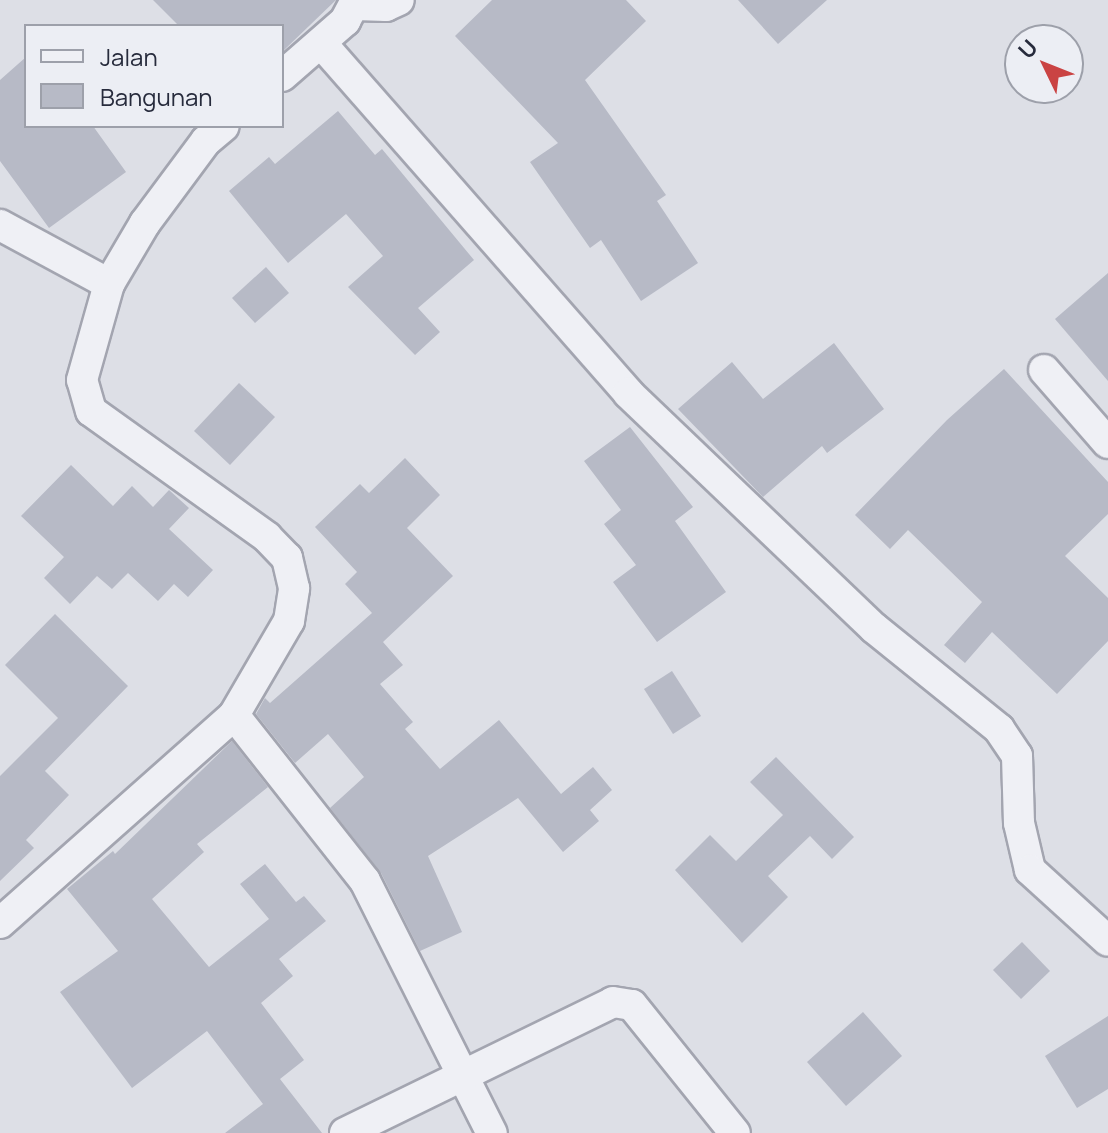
<!DOCTYPE html>
<style>
body{margin:0}
#map{position:relative;width:1108px;height:1133px;overflow:hidden;background:#dddfe6;font-family:Manrope,sans-serif}
div>[style]{position:absolute}
.building>*{inset:0;background:#b7bac6}
.roads{filter:drop-shadow(2px 0 #a3a5b0) drop-shadow(-2px 0 #a3a5b0) drop-shadow(0 2px #a3a5b0) drop-shadow(0 -2px #a3a5b0)}
.street>*{height:30px;margin:-15px;padding:0 15px;transform-origin:15px;border-radius:15px;background:#eff0f5}
span{translate:-50% -50%;white-space:nowrap;text-align:center;line-height:1.15;-webkit-text-stroke:6px #eceef4;paint-order:stroke}
.legend{position:absolute;left:24px;top:24px;width:260px;height:104px;box-sizing:border-box;background:#eceef4;border:2px solid #9da0aa;margin:0;padding:10px 14px;list-style:none;font-size:24px;color:#272b3c}
.legend li{display:flex;align-items:center;gap:16px;height:40px}
.legend b{width:40px;border:2px solid #9da0aa}
.north{position:absolute;left:1004px;top:24px;width:80px;height:80px;box-sizing:border-box;background:#eceef4;border:2px solid #9da0aa;border-radius:50%;rotate:313deg;font-size:22px;font-weight:700;line-height:32px;text-align:center;color:#272b3c}
.north::after{content:'';display:block;margin:auto;width:28px;height:36px;background:#ca4343;clip-path:polygon(50% 0,100% 100%,50% 72%,0 100%)}
</style>
<div id="map">
<div class="building">
<i style="clip-path:polygon(153px 0,336px 0,282px 52px,282px 26px,179px 26px)"></i>
<i style="clip-path:polygon(492px 0,626px 0,646px 21px,585px 80px,666px 195px,657px 201px,698px 263px,641px 301px,601px 240px,590px 248px,530px 162px,558px 143px,455px 36px)"></i>
<i style="clip-path:polygon(738px 0,827px 0,778px 44px)"></i>
<i style="clip-path:polygon(26px 57px,26px 126px,93px 126px,126px 172px,49px 228px,0 161px,0 80px)"></i>
<i style="clip-path:polygon(338px 111px,375px 155px,382px 149px,474px 260px,418px 308px,440px 332px,415px 355px,348px 287px,383px 256px,346px 214px,288px 263px,229px 191px,269px 157px,275px 164px)"></i>
<i style="clip-path:polygon(266px 267px,289px 293px,255px 323px,232px 298px)"></i>
<i style="clip-path:polygon(1108px 273px,1108px 381px,1055px 319px)"></i>
<i style="clip-path:polygon(834px 343px,884px 409px,827px 453px,822px 446px,763px 497px,678px 409px,732px 362px,763px 399px)"></i>
<i style="clip-path:polygon(1004px 369px,1108px 482px,1108px 514px,1065px 556px,1108px 598px,1108px 641px,1057px 694px,992px 632px,965px 663px,944px 645px,982px 602px,908px 530px,890px 549px,855px 515px,947px 420px)"></i>
<i style="clip-path:polygon(239px 383px,275px 417px,230px 465px,194px 431px)"></i>
<i style="clip-path:polygon(630px 427px,693px 507px,675px 521px,726px 592px,657px 642px,613px 582px,636px 565px,604px 524px,621px 510px,584px 461px)"></i>
<i style="clip-path:polygon(405px 458px,440px 495px,407px 528px,453px 576px,383px 642px,403px 665px,380px 684px,413px 722px,405px 729px,440px 769px,499px 720px,561px 794px,593px 767px,612px 790px,590px 810px,599px 821px,563px 852px,518px 798px,428px 856px,462px 932px,420px 951px,381px 873px,330px 808px,364px 777px,328px 734px,295px 763px,256px 714px,265px 698px,270px 703px,372px 613px,345px 584px,357px 572px,315px 527px,360px 484px,369px 493px)"></i>
<i style="clip-path:polygon(71px 465px,113px 506px,132px 486px,153px 507px,169px 490px,189px 508px,169px 529px,213px 570px,188px 597px,174px 584px,158px 601px,128px 573px,112px 589px,97px 576px,70px 604px,44px 578px,64px 557px,21px 516px)"></i>
<i style="clip-path:polygon(55px 614px,128px 686px,45px 771px,69px 795px,26px 840px,34px 848px,0 881px,0 776px,58px 718px,5px 665px)"></i>
<i style="clip-path:polygon(672px 671px,701px 716px,673px 734px,644px 689px)"></i>
<i style="clip-path:polygon(232px 741px,268px 787px,197px 844px,204px 852px,152px 899px,209px 967px,269px 919px,240px 884px,265px 864px,296px 902px,304px 896px,326px 921px,279px 959px,293px 976px,261px 1003px,304px 1060px,280px 1079px,322px 1133px,225px 1133px,263px 1104px,207px 1031px,132px 1088px,60px 992px,118px 951px,67px 889px,113px 851px,115px 854px)"></i>
<i style="clip-path:polygon(776px 757px,854px 837px,832px 859px,810px 836px,768px 876px,788px 897px,742px 943px,675px 870px,710px 835px,736px 861px,783px 815px,750px 782px)"></i>
<i style="clip-path:polygon(1022px 942px,1050px 971px,1021px 999px,993px 970px)"></i>
<i style="clip-path:polygon(863px 1012px,902px 1056px,846px 1106px,807px 1062px)"></i>
<i style="clip-path:polygon(1108px 1016px,1108px 1089px,1077px 1108px,1045px 1056px)"></i>
</div>
<div class="roads">
<div class="street">
<i style="left:356px;top:5px;width:30px;rotate:2deg"></i>
<i style="left:386px;top:6px;width:14px;rotate:-25deg"></i>
<i style="left:321px;top:43px;width:466px;rotate:48.7deg"></i>
<i style="left:628px;top:393px;width:340px;rotate:43.7deg"></i>
<i style="left:874px;top:628px;width:161px;rotate:38.9deg"></i>
<i style="left:999px;top:729px;width:32px;rotate:56deg"></i>
<i style="left:1017px;top:756px;width:67px;rotate:88.3deg"></i>
<i style="left:1019px;top:823px;width:48px;rotate:76.8deg"></i>
<i style="left:1030px;top:870px;width:105px;rotate:42.3deg"></i>
<i style="left:282px;top:76px;width:84px;rotate:-41.1deg"></i>
<i style="left:345px;top:21px;width:24px;rotate:-62deg"></i>
<i style="left:0;top:225px;width:124px;rotate:28.4deg"></i>
<i style="left:1044px;top:370px;width:97px;rotate:48.8deg"></i>
<i style="left:234px;top:715px;width:211px;rotate:51.7deg"></i>
<i style="left:365px;top:881px;width:282px;rotate:63.3deg"></i>
<i style="left:0;top:923px;width:313px;rotate:-41.6deg"></i>
<i style="left:234px;top:715px;width:109px;rotate:-59.7deg"></i>
<i style="left:289px;top:621px;width:33px;rotate:-81deg"></i>
<i style="left:294px;top:588px;width:31px;rotate:-103deg"></i>
<i style="left:287px;top:558px;width:29px;rotate:-134deg"></i>
<i style="left:267px;top:537px;width:216px;rotate:-144.4deg"></i>
<i style="left:91px;top:411px;width:32px;rotate:-106deg"></i>
<i style="left:82px;top:380px;width:100px;rotate:-74.3deg"></i>
<i style="left:109px;top:284px;width:71px;rotate:-59.5deg"></i>
<i style="left:145px;top:223px;width:102px;rotate:-53.4deg"></i>
<i style="left:206px;top:141px;width:23px;rotate:-40deg"></i>
<i style="left:345px;top:1133px;width:298px;rotate:-26deg"></i>
<i style="left:613px;top:1002px;width:19px;rotate:9deg"></i>
<i style="left:632px;top:1005px;width:164px;rotate:51.2deg"></i>
</div>
</div>
<ul class="legend">
<li><b style="height:10px;background:#eff0f5"></b>Jalan</li>
<li><b style="height:22px;background:#b7bac6"></b>Bangunan</li>
</ul>
<div class="north">U</div>
</div>
